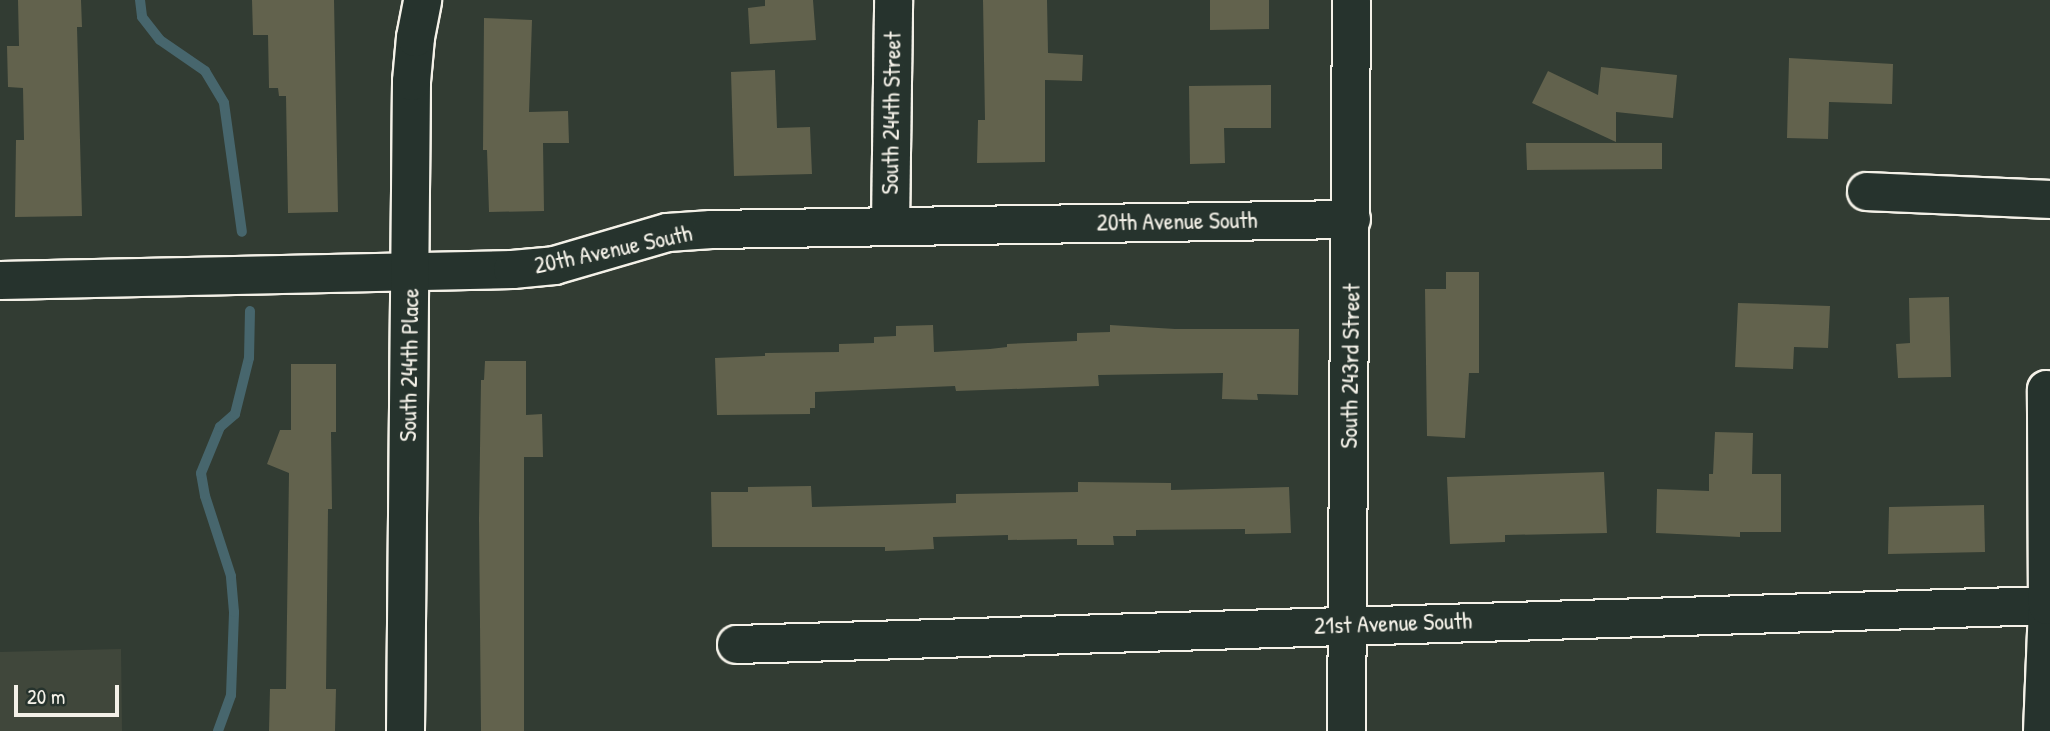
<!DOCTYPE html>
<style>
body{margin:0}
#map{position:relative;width:2050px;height:731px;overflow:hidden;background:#323c33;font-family:"Patrick Hand",sans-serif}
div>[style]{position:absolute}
.built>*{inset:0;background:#40473b}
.stream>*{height:10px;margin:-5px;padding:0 5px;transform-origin:5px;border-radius:5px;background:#47666d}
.building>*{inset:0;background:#62624d}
.roads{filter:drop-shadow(2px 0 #f4f1e8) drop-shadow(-2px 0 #f4f1e8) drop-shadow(0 2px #f4f1e8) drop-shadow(0 -2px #f4f1e8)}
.minor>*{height:37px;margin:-18.5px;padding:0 18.5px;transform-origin:18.5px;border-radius:18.5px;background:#26332d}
span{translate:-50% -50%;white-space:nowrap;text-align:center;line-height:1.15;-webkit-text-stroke:5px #26332d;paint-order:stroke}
.street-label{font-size:24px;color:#f4f1e8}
.scale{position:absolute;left:14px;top:685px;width:105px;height:32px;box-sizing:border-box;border:4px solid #f4f1e8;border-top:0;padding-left:9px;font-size:21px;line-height:24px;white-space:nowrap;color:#f4f1e8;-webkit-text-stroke:5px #26332d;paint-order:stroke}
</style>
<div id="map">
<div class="built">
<i style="clip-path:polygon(121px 649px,122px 731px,0 731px,0 652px)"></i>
</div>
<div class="stream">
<i style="left:140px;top:0;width:17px;rotate:83deg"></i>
<i style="left:142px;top:17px;width:29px;rotate:52deg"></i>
<i style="left:160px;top:40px;width:55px;rotate:34.6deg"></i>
<i style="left:205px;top:71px;width:37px;rotate:59deg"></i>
<i style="left:224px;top:103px;width:130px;rotate:82.1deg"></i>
<i style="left:218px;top:731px;width:38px;rotate:-70deg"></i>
<i style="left:231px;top:695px;width:83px;rotate:-87.9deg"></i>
<i style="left:234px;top:612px;width:36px;rotate:-95deg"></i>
<i style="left:231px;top:576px;width:84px;rotate:-108deg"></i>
<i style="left:205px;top:496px;width:23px;rotate:-100deg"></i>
<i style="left:201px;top:473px;width:50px;rotate:-67.6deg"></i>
<i style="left:220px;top:427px;width:20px;rotate:-41deg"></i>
<i style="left:235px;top:414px;width:58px;rotate:-76deg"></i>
<i style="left:249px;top:358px;width:47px;rotate:-88.8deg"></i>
</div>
<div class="building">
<i style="clip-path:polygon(18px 0,81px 0,82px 27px,77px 27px,82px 216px,15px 217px,16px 140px,24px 140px,23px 88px,8px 87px,7px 46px,19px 46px)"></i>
<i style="clip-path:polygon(252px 0,334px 0,338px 212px,288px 213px,286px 96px,279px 96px,278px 88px,269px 88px,268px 35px,253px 35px)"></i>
<i style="clip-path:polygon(765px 0,813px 0,816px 40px,750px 44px,748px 8px,765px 6px)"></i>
<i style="clip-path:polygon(983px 0,1047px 0,1048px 53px,1083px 55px,1082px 81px,1045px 80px,1045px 162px,977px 163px,978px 120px,985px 120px)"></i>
<i style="clip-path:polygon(1210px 0,1269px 0,1269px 29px,1210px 30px)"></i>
<i style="clip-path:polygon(484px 18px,532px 20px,529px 112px,568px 111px,569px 143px,543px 143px,544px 211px,489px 212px,487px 150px,483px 150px)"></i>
<i style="clip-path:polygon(1789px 58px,1893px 64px,1892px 104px,1829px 102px,1828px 139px,1787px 138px)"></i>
<i style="clip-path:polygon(1601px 67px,1677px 75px,1673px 118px,1616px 112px,1616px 142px,1532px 103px,1548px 71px,1598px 95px)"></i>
<i style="clip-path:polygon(775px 70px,777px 128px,810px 127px,812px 174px,734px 176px,731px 72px)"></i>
<i style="clip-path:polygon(1271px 85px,1271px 128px,1224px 128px,1225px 163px,1190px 164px,1189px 86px)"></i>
<i style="clip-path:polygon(1526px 143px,1662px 143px,1662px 169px,1527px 170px)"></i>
<i style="clip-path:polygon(1446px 272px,1479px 272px,1479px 373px,1469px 373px,1465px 438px,1427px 436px,1425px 289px,1446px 289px)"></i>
<i style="clip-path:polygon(1949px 297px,1951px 377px,1898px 378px,1896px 344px,1910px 343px,1909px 298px)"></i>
<i style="clip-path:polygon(1738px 303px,1830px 306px,1828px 348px,1794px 347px,1793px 369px,1735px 367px)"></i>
<i style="clip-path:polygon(933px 325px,934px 352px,990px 349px,1007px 347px,1007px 344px,1077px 341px,1077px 333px,1110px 332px,1110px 325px,1175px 329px,1299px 329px,1298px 395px,1257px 394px,1258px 400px,1222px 399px,1223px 373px,1098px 375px,1099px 386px,956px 391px,955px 386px,815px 392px,815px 408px,810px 408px,810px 414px,717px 415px,715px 358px,765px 356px,765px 353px,839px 352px,839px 344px,874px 343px,874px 337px,896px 336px,896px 326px)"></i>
<i style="clip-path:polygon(485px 361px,526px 361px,526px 415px,542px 414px,543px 457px,524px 457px,524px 731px,481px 731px,479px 519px,481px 380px,484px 380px)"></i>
<i style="clip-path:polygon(291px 364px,336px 364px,336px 432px,331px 432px,332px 509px,328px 509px,326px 689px,336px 689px,335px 731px,269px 731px,270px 689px,286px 689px,289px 473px,267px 464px,280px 430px,291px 430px)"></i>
<i style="clip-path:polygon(1715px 432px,1753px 433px,1752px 474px,1781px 474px,1781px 532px,1740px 532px,1740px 537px,1656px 533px,1657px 489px,1709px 491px,1709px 474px,1713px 474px)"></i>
<i style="clip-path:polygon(1604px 472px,1607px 533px,1505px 535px,1505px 542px,1450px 544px,1447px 477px)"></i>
<i style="clip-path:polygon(1078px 482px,1171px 483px,1171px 490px,1289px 487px,1291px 533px,1245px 534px,1245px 529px,1136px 530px,1136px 536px,1113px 536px,1114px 545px,1077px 545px,1077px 539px,1008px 540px,1008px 535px,933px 537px,934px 549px,885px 551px,885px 547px,712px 547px,711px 492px,748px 492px,748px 487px,811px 486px,812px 507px,956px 503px,956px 494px,1078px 492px)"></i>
<i style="clip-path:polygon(1984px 505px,1985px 552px,1888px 554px,1889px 507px)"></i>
</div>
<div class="roads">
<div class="minor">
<i style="left:1866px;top:191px;width:184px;rotate:2.5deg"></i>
<i style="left:890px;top:225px;width:225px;rotate:-89.2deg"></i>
<i style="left:0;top:280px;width:512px;rotate:-1.23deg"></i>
<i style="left:512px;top:269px;width:42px;rotate:-5.4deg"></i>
<i style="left:554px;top:265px;width:118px;rotate:-16.3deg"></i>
<i style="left:667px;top:232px;width:44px;rotate:-3.9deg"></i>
<i style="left:711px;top:229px;width:640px;rotate:-0.9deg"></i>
<i style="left:736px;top:644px;width:1315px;rotate:-1.7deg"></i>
<i style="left:405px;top:731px;width:650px;rotate:-89.47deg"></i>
<i style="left:411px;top:81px;width:44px;rotate:-84.8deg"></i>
<i style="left:415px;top:37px;width:38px;rotate:-79deg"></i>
<i style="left:1346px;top:731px;width:731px;rotate:-89.61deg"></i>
<i style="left:2042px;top:731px;width:126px;rotate:-87.7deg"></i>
<i style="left:2047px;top:605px;width:216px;rotate:-90.3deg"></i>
</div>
</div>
<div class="street-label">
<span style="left:891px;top:113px;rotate:-89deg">South 244th Street</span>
<span style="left:1177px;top:221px;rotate:-1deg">20th Avenue South</span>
<span style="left:613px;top:249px;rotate:-12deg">20th Avenue South</span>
<span style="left:409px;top:365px;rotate:-89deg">South 244th Place</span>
<span style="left:1350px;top:366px;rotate:-89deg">South 243rd Street</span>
<span style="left:1393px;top:623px;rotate:-2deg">21st Avenue South</span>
</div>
<div class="scale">20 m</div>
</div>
